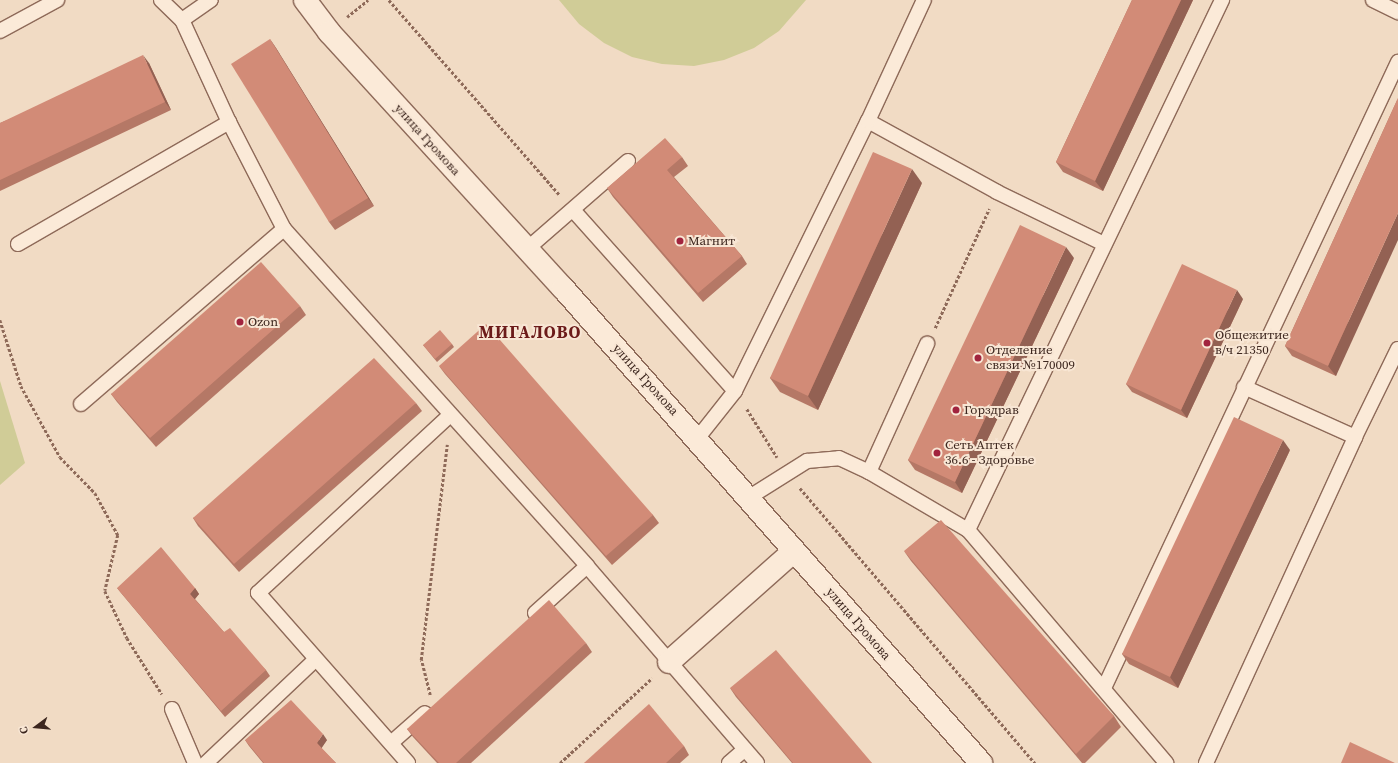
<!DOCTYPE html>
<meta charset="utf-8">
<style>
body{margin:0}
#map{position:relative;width:1398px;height:763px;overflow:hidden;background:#f1dbc4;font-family:"Source Serif 4",serif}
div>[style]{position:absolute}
.green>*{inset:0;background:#d0cc97}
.path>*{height:2.5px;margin-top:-1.25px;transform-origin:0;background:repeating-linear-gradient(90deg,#8e6a59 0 3px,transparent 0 5px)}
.roads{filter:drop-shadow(1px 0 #8e6a59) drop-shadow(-1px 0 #8e6a59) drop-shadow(0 1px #8e6a59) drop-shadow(0 -1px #8e6a59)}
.lane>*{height:14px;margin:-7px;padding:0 7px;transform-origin:7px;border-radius:7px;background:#fbead8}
.street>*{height:22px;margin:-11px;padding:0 11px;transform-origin:11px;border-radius:11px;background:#fbead8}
.secondary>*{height:22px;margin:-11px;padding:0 11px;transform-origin:11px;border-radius:11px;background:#fbead8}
.wall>*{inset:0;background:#b57866}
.shaded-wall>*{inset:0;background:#936153}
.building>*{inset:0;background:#d28b77}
.dots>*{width:11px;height:11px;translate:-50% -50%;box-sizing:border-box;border:2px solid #f8e6d4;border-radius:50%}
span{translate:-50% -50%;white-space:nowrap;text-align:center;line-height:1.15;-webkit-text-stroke:4px #f8e6d4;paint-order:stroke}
.street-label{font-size:13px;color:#3c261e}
.poi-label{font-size:13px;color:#3c261e}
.left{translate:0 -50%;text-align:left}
.district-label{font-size:17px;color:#6c1b1a;font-weight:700;letter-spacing:1px}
.north{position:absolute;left:16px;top:707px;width:40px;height:40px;-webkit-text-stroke:3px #f8e6d4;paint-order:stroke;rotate:254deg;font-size:11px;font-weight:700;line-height:16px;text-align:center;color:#3c261e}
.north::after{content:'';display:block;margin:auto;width:14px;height:18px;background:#3c261e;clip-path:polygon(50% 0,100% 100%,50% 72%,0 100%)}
</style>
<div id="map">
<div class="green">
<i style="clip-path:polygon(559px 0,806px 0,779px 31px,754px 48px,724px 60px,694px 66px,662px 64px,632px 57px,604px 43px,579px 24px)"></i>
<i style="clip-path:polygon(0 381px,25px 463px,0 485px)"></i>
</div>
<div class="path">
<i style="left:389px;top:0;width:259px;rotate:48.8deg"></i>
<i style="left:347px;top:17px;width:27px;rotate:-39deg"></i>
<i style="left:0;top:320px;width:69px;rotate:72.3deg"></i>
<i style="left:21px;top:386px;width:81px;rotate:61.2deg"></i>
<i style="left:60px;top:457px;width:50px;rotate:45.8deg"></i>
<i style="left:95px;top:493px;width:48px;rotate:61.3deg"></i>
<i style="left:118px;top:535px;width:57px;rotate:103.1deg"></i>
<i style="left:105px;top:591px;width:52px;rotate:64.9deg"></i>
<i style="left:127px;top:638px;width:66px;rotate:58deg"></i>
<i style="left:935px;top:328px;width:131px;rotate:-65.6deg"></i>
<i style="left:747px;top:409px;width:57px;rotate:58deg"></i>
<i style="left:800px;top:488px;width:362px;rotate:49.5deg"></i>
<i style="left:430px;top:695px;width:36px;rotate:-104deg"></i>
<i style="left:421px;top:660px;width:217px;rotate:-83.1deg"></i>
<i style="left:560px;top:763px;width:125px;rotate:-42.7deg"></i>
</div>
<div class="roads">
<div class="lane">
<i style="left:161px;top:0;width:29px;rotate:44deg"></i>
<i style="left:182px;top:20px;width:35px;rotate:-35deg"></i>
<i style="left:1373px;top:0;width:28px;rotate:26deg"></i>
<i style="left:182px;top:20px;width:112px;rotate:65.3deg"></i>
<i style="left:229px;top:122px;width:120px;rotate:62.8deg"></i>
<i style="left:284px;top:229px;width:453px;rotate:48deg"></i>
<i style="left:587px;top:566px;width:260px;rotate:49.2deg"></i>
<i style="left:0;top:31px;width:65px;rotate:-28.5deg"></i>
<i style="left:868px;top:121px;width:147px;rotate:28.8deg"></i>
<i style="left:997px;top:192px;width:119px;rotate:25.9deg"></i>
<i style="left:573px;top:210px;width:243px;rotate:48.2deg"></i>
<i style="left:18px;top:244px;width:244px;rotate:-30deg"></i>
<i style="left:527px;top:249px;width:134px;rotate:-41.1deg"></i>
<i style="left:1244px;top:387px;width:122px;rotate:24.2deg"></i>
<i style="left:81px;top:404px;width:268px;rotate:-40.8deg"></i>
<i style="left:697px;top:439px;width:61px;rotate:-51.6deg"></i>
<i style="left:735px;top:391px;width:301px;rotate:-63.8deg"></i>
<i style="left:868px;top:121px;width:133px;rotate:-65.2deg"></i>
<i style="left:869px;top:472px;width:141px;rotate:-65.6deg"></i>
<i style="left:748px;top:498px;width:70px;rotate:-32.1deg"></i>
<i style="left:807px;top:461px;width:32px;rotate:-5deg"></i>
<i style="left:839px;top:458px;width:33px;rotate:25deg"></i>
<i style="left:869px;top:472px;width:115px;rotate:30.4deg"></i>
<i style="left:968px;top:530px;width:588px;rotate:-64.39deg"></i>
<i style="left:968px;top:530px;width:306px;rotate:49.6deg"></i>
<i style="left:535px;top:613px;width:70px;rotate:-42.1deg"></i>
<i style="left:1104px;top:688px;width:692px;rotate:-64.84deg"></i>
<i style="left:172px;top:709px;width:59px;rotate:66.9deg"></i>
<i style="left:391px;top:743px;width:45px;rotate:-41.4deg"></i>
<i style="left:206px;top:763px;width:151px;rotate:-43.4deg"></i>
<i style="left:408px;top:763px;width:227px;rotate:-131.4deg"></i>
<i style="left:258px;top:593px;width:262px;rotate:-42.8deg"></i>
<i style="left:729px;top:763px;width:21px;rotate:-41deg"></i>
<i style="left:1206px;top:763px;width:358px;rotate:-65.4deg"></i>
<i style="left:1355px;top:437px;width:98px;rotate:-64deg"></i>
</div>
<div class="street">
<i style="left:669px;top:662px;width:167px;rotate:-41.6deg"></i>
</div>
<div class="secondary">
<i style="left:305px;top:0;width:40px;rotate:53deg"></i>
<i style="left:329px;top:32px;width:347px;rotate:47.6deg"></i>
<i style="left:563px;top:288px;width:633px;rotate:48.65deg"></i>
</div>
</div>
<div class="wall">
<i style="clip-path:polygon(1132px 0,1193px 0,1103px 191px,1063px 172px,1056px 162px)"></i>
<i style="clip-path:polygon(270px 39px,276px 48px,374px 206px,335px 230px,329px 222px)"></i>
<i style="clip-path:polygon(149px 63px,171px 110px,0 191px,0 123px)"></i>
<i style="clip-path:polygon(1398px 98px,1336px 376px,1292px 356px,1285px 346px)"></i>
<i style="clip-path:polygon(682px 157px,688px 166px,674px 177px,742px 256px,747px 264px,703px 302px,613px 197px,607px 188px)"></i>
<i style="clip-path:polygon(922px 183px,818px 410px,780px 392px,770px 378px)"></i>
<i style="clip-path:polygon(1074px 258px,962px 493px,915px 470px,908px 460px)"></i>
<i style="clip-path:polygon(1243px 299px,1187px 418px,1132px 392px,1126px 384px)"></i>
<i style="clip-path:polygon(300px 306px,306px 315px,156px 447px,117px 402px,111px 394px)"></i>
<i style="clip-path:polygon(452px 344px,454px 347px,437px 362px,423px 345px)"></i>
<i style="clip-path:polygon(439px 366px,653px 515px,659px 523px,612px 565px,445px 374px)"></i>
<i style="clip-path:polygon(416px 403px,422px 411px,239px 572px,198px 526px,193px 518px)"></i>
<i style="clip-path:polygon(1290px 450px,1178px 688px,1129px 664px,1122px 654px)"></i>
<i style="clip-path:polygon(904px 551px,1114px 716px,1121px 727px,1085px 763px,1082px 763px,911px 561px)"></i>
<i style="clip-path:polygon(117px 588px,195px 588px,199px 594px,195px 599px,224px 632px,266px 670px,270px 676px,225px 717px,121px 593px)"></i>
<i style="clip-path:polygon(586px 643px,592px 652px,471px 763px,437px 763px,413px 737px,407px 729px)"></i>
<i style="clip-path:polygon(730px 688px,872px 763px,792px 763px,736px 697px)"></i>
<i style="clip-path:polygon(245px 740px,327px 740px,321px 748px,336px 763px,263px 763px,249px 746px)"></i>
<i style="clip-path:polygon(684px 746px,689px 755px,680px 763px,584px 763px)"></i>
</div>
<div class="shaded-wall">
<i style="clip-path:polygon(1181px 0,1193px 0,1103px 191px,1095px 181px)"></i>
<i style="clip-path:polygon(270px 39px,276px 48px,374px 206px,368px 198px)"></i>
<i style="clip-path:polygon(143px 55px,149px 63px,171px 110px,165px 102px)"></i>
<i style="clip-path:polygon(912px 169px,922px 183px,818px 410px,808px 396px)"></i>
<i style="clip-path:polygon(1398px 213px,1398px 240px,1336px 376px,1328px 366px)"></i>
<i style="clip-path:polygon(1066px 247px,1074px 258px,962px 493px,955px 482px)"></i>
<i style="clip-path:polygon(1237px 290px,1243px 299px,1187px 418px,1181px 410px)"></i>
<i style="clip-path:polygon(1283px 440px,1290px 450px,1178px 688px,1170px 677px)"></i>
<i style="clip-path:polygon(195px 588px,199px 594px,194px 600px,190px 594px)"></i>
<i style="clip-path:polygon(323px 734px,327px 740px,321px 749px,317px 743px)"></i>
</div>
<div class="building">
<i style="clip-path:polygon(1132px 0,1181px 0,1095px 181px,1056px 162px)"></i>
<i style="clip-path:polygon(270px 39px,368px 198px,329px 222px,231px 64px)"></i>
<i style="clip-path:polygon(143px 55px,165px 102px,0 180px,0 123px)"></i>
<i style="clip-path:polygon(1398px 98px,1398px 213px,1328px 366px,1285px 346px)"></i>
<i style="clip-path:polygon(665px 138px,682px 157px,667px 170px,742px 256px,698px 293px,607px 188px)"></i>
<i style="clip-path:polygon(873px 152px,912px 169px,808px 396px,770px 378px)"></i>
<i style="clip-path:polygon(1020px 225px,1066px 247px,955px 482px,908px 460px)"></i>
<i style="clip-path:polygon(261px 262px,300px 306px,150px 438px,111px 394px)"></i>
<i style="clip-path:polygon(1182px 264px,1237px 290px,1181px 410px,1126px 384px)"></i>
<i style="clip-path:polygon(486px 324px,653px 515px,606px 556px,439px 366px)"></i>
<i style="clip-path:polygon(440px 330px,452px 344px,435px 359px,423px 345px)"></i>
<i style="clip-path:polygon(374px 358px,416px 403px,234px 564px,193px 518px)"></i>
<i style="clip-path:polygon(1234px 417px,1283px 440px,1170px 677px,1122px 654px)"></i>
<i style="clip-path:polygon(941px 520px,1114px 716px,1076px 754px,904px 551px)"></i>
<i style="clip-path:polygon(161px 547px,195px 588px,190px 594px,224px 632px,230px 628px,266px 670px,221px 711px,117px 588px)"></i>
<i style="clip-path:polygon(549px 600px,586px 643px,456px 763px,439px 763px,407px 729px)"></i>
<i style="clip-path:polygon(776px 650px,872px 763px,793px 763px,730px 688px)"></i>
<i style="clip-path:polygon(291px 700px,323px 734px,317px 743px,336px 763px,264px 763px,245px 740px)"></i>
<i style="clip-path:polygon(649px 704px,684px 746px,666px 763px,584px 763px)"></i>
<i style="clip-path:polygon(1350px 742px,1395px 763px,1341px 763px)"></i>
</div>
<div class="dots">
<i style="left:680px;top:241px;background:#a1243e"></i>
<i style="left:240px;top:322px;background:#a1243e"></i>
<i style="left:1207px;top:343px;background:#a1243e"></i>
<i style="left:978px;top:358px;background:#a1243e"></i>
<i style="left:956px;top:410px;background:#a1243e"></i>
<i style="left:937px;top:453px;background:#a1243e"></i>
</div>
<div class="street-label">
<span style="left:427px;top:140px;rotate:48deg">улица Громова</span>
<span style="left:645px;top:380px;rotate:48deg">улица Громова</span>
<span style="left:858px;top:624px;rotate:49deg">улица Громова</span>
</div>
<div class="poi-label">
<span class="left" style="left:688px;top:241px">Магнит</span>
<span class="left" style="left:248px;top:322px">Ozon</span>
<span class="left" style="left:1215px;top:343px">Общежитие<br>в/ч 21350</span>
<span class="left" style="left:986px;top:358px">Отделение<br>связи №170009</span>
<span class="left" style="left:964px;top:410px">Горздрав</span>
<span class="left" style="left:945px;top:453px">Сеть Аптек<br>36.6 - Здоровье</span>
</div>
<div class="district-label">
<span style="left:530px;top:333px">МИГАЛОВО</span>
</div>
<div class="north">С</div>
</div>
